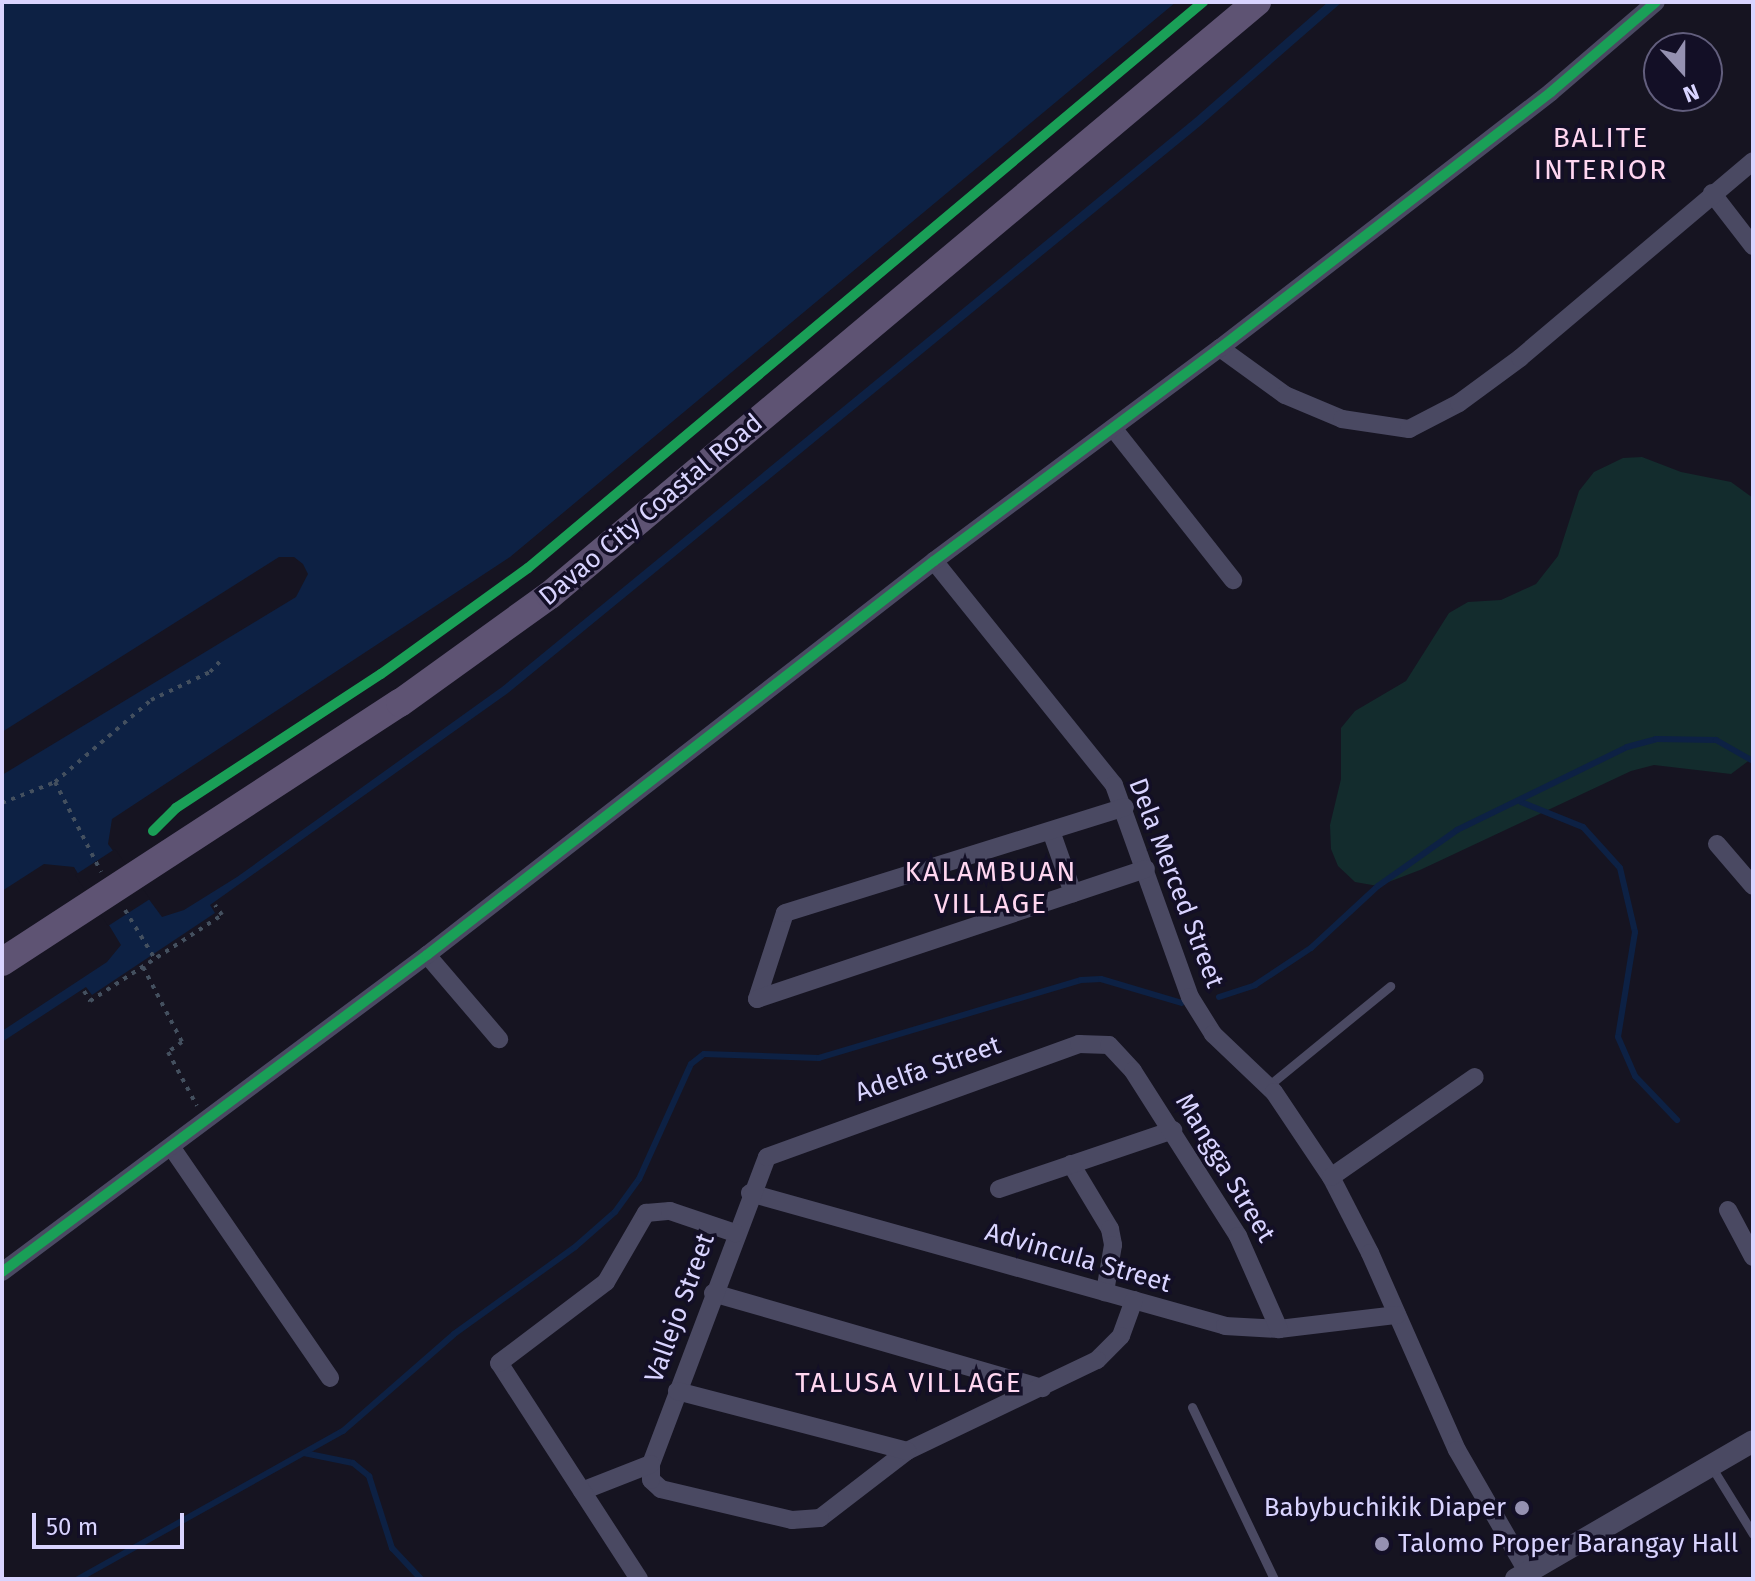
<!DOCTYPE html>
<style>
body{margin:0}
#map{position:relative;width:1755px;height:1581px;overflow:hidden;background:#161421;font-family:"Fira Sans",sans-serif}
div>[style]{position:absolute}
.green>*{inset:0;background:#132c2d}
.water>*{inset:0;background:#0d2144}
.pier>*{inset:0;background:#161421}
.stream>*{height:6px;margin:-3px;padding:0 3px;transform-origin:3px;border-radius:3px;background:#0d2144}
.path>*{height:4px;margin-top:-2px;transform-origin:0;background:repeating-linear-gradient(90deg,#44505f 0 4px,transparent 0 10px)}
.service>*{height:9px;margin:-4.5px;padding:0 4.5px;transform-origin:4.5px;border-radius:4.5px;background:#4a4962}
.minor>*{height:18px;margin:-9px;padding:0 9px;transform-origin:9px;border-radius:9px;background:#4a4962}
.tertiary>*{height:22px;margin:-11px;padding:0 11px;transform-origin:11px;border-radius:11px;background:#4a4962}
.primary>*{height:28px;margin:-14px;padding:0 14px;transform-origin:14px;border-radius:14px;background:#5e5373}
.cycleway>*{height:10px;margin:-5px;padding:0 5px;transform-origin:5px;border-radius:5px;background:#1a9f57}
.dots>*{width:22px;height:22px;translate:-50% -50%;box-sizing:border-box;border:4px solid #130f26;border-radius:50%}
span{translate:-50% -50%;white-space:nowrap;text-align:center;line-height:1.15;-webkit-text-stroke:7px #130f26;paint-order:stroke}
.street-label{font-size:26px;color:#d9d4ff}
.poi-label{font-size:26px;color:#d9d4ff}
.right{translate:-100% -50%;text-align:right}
.left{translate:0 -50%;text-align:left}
.neighbourhood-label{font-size:28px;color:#ffd6f0;letter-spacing:2px}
.frame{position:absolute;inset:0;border:4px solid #d9d4ff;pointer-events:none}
.north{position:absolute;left:1643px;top:32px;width:80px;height:80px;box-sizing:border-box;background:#130f26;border:2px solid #625e7d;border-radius:50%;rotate:159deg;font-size:22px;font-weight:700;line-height:32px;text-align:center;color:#d9d4ff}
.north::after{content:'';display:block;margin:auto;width:28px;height:36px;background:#9591b1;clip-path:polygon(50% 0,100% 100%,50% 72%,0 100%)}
.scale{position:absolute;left:32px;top:1513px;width:152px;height:36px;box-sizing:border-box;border:4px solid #d9d4ff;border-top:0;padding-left:10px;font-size:24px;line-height:28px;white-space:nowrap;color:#d9d4ff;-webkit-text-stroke:6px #130f26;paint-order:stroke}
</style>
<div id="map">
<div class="green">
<i style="clip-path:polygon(1642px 457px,1681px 472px,1731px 482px,1753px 498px,1751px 759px,1731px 774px,1654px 765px,1631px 771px,1420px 870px,1378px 886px,1355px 882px,1338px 866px,1331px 849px,1330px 825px,1341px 779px,1341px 728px,1355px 711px,1406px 681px,1449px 613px,1468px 602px,1501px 600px,1536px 584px,1558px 556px,1579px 491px,1594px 472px,1623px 458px)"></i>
</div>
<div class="water">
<i style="clip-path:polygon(2px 2px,1176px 2px,510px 557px,112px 819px,108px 844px,162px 917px,184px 910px,237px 877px,502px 687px,1194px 119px,1328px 2px,1342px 2px,1200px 126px,508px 693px,210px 905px,215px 913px,92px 995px,86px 987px,2px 1042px,2px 1031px,107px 962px,121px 945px,74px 867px,44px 864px,2px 891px)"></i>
</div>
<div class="pier">
<i style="clip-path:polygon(279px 557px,294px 557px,303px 564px,308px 574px,296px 597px,2px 775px,2px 732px)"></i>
<i style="clip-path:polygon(115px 849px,150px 899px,108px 926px,75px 875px)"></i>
</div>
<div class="stream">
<i style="left:1521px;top:802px;width:67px;rotate:22deg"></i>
<i style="left:1583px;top:827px;width:55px;rotate:47.9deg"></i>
<i style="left:1620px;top:868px;width:66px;rotate:76.8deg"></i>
<i style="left:1635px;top:932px;width:106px;rotate:99.2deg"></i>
<i style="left:1618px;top:1037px;width:43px;rotate:66.4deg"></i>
<i style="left:1635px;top:1076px;width:61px;rotate:46.3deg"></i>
<i style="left:1219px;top:997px;width:38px;rotate:-18deg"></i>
<i style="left:1255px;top:985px;width:67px;rotate:-33.5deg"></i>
<i style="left:1311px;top:948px;width:91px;rotate:-42.8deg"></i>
<i style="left:1378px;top:886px;width:97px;rotate:-35.3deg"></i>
<i style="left:1457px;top:830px;width:189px;rotate:-26deg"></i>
<i style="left:1627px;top:747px;width:30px;rotate:-15deg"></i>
<i style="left:1656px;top:739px;width:60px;rotate:1deg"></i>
<i style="left:1716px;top:740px;width:43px;rotate:29.6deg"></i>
<i style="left:304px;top:1453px;width:50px;rotate:11.5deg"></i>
<i style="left:353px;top:1463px;width:21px;rotate:39deg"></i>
<i style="left:369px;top:1476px;width:76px;rotate:72.3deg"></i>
<i style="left:392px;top:1548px;width:42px;rotate:46.9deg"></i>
<i style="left:78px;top:1579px;width:304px;rotate:-29.2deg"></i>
<i style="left:343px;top:1431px;width:147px;rotate:-41.1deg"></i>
<i style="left:454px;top:1334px;width:149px;rotate:-35.7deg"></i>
<i style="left:575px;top:1247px;width:53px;rotate:-41.2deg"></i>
<i style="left:615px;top:1212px;width:41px;rotate:-54deg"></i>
<i style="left:639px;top:1179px;width:126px;rotate:-65.7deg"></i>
<i style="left:691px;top:1064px;width:16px;rotate:-38deg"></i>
<i style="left:704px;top:1054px;width:115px;rotate:2deg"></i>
<i style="left:819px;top:1058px;width:273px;rotate:-16.6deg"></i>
<i style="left:1081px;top:980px;width:20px;rotate:-3deg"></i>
<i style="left:1101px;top:979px;width:84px;rotate:16.5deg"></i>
</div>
<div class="path">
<i style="left:55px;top:782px;width:101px;rotate:62.9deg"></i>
<i style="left:2px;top:803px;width:57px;rotate:-21.6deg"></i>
<i style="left:55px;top:782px;width:126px;rotate:-40.5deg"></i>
<i style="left:151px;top:700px;width:65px;rotate:-25.4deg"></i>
<i style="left:210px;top:672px;width:18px;rotate:-47deg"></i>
<i style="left:125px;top:910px;width:57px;rotate:58.5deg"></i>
<i style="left:143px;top:967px;width:85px;rotate:62.5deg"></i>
<i style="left:182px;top:1042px;width:17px;rotate:144deg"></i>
<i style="left:168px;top:1052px;width:61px;rotate:61.8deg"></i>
<i style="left:84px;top:991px;width:12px;rotate:59deg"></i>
<i style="left:90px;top:1001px;width:158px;rotate:-33.1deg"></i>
<i style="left:222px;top:915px;width:12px;rotate:-125deg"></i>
</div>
<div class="service">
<i style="left:1268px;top:1086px;width:158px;rotate:-39.3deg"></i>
<i style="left:1192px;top:1407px;width:191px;rotate:64.5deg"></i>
<i style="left:1711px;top:1466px;width:80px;rotate:58.3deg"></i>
</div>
<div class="minor">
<i style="left:1712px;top:193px;width:67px;rotate:52.3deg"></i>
<i style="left:1220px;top:348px;width:80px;rotate:35.9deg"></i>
<i style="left:1285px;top:395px;width:62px;rotate:22.8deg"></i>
<i style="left:1342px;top:419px;width:68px;rotate:8.5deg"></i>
<i style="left:1409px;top:429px;width:56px;rotate:-27.5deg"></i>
<i style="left:1459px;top:403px;width:76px;rotate:-36.4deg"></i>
<i style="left:1520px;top:358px;width:305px;rotate:-40.2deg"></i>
<i style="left:1113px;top:428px;width:194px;rotate:51.7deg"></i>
<i style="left:934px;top:561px;width:287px;rotate:51.2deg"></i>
<i style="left:1114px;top:785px;width:225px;rotate:70.3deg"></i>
<i style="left:1190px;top:997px;width:44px;rotate:58.1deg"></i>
<i style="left:1213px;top:1034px;width:84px;rotate:43.6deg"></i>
<i style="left:1274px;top:1092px;width:102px;rotate:56.2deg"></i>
<i style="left:1331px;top:1177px;width:85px;rotate:62.8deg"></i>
<i style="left:1370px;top:1253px;width:215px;rotate:66.2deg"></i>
<i style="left:1457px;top:1450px;width:142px;rotate:60deg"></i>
<i style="left:1051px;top:831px;width:66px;rotate:70.5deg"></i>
<i style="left:1717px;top:844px;width:55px;rotate:49.4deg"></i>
<i style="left:427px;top:955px;width:111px;rotate:49.4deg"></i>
<i style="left:757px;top:999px;width:90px;rotate:-72deg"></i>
<i style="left:785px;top:913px;width:356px;rotate:-17.3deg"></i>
<i style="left:757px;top:999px;width:410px;rotate:-18.5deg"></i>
<i style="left:172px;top:1148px;width:279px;rotate:55.5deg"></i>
<i style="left:1071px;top:1164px;width:76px;rotate:59deg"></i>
<i style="left:1110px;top:1229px;width:16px;rotate:79deg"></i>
<i style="left:1113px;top:1245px;width:48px;rotate:99.7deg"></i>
<i style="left:1331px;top:1177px;width:175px;rotate:-34.8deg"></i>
<i style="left:999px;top:1189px;width:184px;rotate:-18.7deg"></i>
<i style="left:750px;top:1193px;width:493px;rotate:15.6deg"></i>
<i style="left:1225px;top:1326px;width:54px;rotate:3.2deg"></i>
<i style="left:1279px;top:1329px;width:119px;rotate:-6.8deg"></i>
<i style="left:1728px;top:1210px;width:53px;rotate:62deg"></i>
<i style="left:2px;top:1272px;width:530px;rotate:-36.72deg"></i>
<i style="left:427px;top:955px;width:642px;rotate:-37.85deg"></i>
<i style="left:934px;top:561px;width:357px;rotate:-36.7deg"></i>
<i style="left:1220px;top:348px;width:418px;rotate:-37.7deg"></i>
<i style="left:1551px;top:92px;width:138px;rotate:-40.6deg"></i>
<i style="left:713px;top:1293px;width:343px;rotate:16.1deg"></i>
<i style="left:1134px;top:1300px;width:38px;rotate:110deg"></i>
<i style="left:1121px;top:1336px;width:34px;rotate:135deg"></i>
<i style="left:1097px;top:1360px;width:211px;rotate:154.4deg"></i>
<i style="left:907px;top:1451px;width:110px;rotate:142.4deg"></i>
<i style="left:820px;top:1518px;width:28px;rotate:176deg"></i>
<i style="left:792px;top:1520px;width:135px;rotate:-166.7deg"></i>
<i style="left:661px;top:1489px;width:13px;rotate:-138deg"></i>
<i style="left:651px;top:1480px;width:16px;rotate:-90deg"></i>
<i style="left:651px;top:1464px;width:328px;rotate:-69.3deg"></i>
<i style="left:767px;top:1157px;width:332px;rotate:-19.9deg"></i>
<i style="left:1079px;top:1044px;width:30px;rotate:2deg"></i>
<i style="left:1109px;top:1045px;width:35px;rotate:47deg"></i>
<i style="left:1133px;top:1071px;width:196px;rotate:57.5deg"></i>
<i style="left:1238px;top:1236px;width:102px;rotate:66.2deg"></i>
<i style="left:677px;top:1391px;width:238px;rotate:14.6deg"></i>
<i style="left:582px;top:1491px;width:74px;rotate:-21.4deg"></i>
<i style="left:639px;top:1579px;width:257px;rotate:-122.9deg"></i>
<i style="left:499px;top:1363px;width:134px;rotate:-37.1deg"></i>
<i style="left:606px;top:1282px;width:80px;rotate:-59.9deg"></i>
<i style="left:646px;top:1213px;width:24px;rotate:-5deg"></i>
<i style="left:670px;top:1211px;width:69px;rotate:18.7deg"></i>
</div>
<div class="tertiary">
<i style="left:1516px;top:1579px;width:274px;rotate:-30.2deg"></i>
</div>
<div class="primary">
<i style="left:2px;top:962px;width:475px;rotate:-33.1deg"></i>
<i style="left:400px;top:703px;width:185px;rotate:-35.8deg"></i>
<i style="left:550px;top:595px;width:923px;rotate:-39.99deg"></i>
</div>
<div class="cycleway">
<i style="left:153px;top:831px;width:33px;rotate:-45deg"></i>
<i style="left:176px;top:808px;width:245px;rotate:-33.2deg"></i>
<i style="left:381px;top:674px;width:181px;rotate:-35.8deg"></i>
<i style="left:528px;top:568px;width:881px;rotate:-39.98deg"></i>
<i style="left:2px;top:1272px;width:530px;rotate:-36.72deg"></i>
<i style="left:427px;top:955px;width:642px;rotate:-37.85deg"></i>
<i style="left:934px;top:561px;width:357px;rotate:-36.7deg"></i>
<i style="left:1220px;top:348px;width:418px;rotate:-37.7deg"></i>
<i style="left:1551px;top:92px;width:138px;rotate:-40.6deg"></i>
</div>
<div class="dots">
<i style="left:1522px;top:1508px;background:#9591b1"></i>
<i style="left:1382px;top:1544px;background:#9591b1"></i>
</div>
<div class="street-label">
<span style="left:651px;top:510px;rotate:-40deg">Davao City Coastal Road</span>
<span style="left:1176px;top:883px;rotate:69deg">Dela Merced Street</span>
<span style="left:928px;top:1069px;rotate:-19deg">Adelfa Street</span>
<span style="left:1225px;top:1168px;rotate:59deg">Mangga Street</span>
<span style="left:1078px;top:1258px;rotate:16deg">Advincula Street</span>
<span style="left:680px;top:1308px;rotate:-70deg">Vallejo Street</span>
</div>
<div class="poi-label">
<span class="right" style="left:1506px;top:1508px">Babybuchikik Diaper</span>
<span class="left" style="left:1398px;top:1544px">Talomo Proper Barangay Hall</span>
</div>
<div class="neighbourhood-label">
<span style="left:1601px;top:154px">BALITE<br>INTERIOR</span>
<span style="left:991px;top:888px">KALAMBUAN<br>VILLAGE</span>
<span style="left:909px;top:1383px">TALUSA VILLAGE</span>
</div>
<div class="frame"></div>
<div class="north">N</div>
<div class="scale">50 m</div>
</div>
